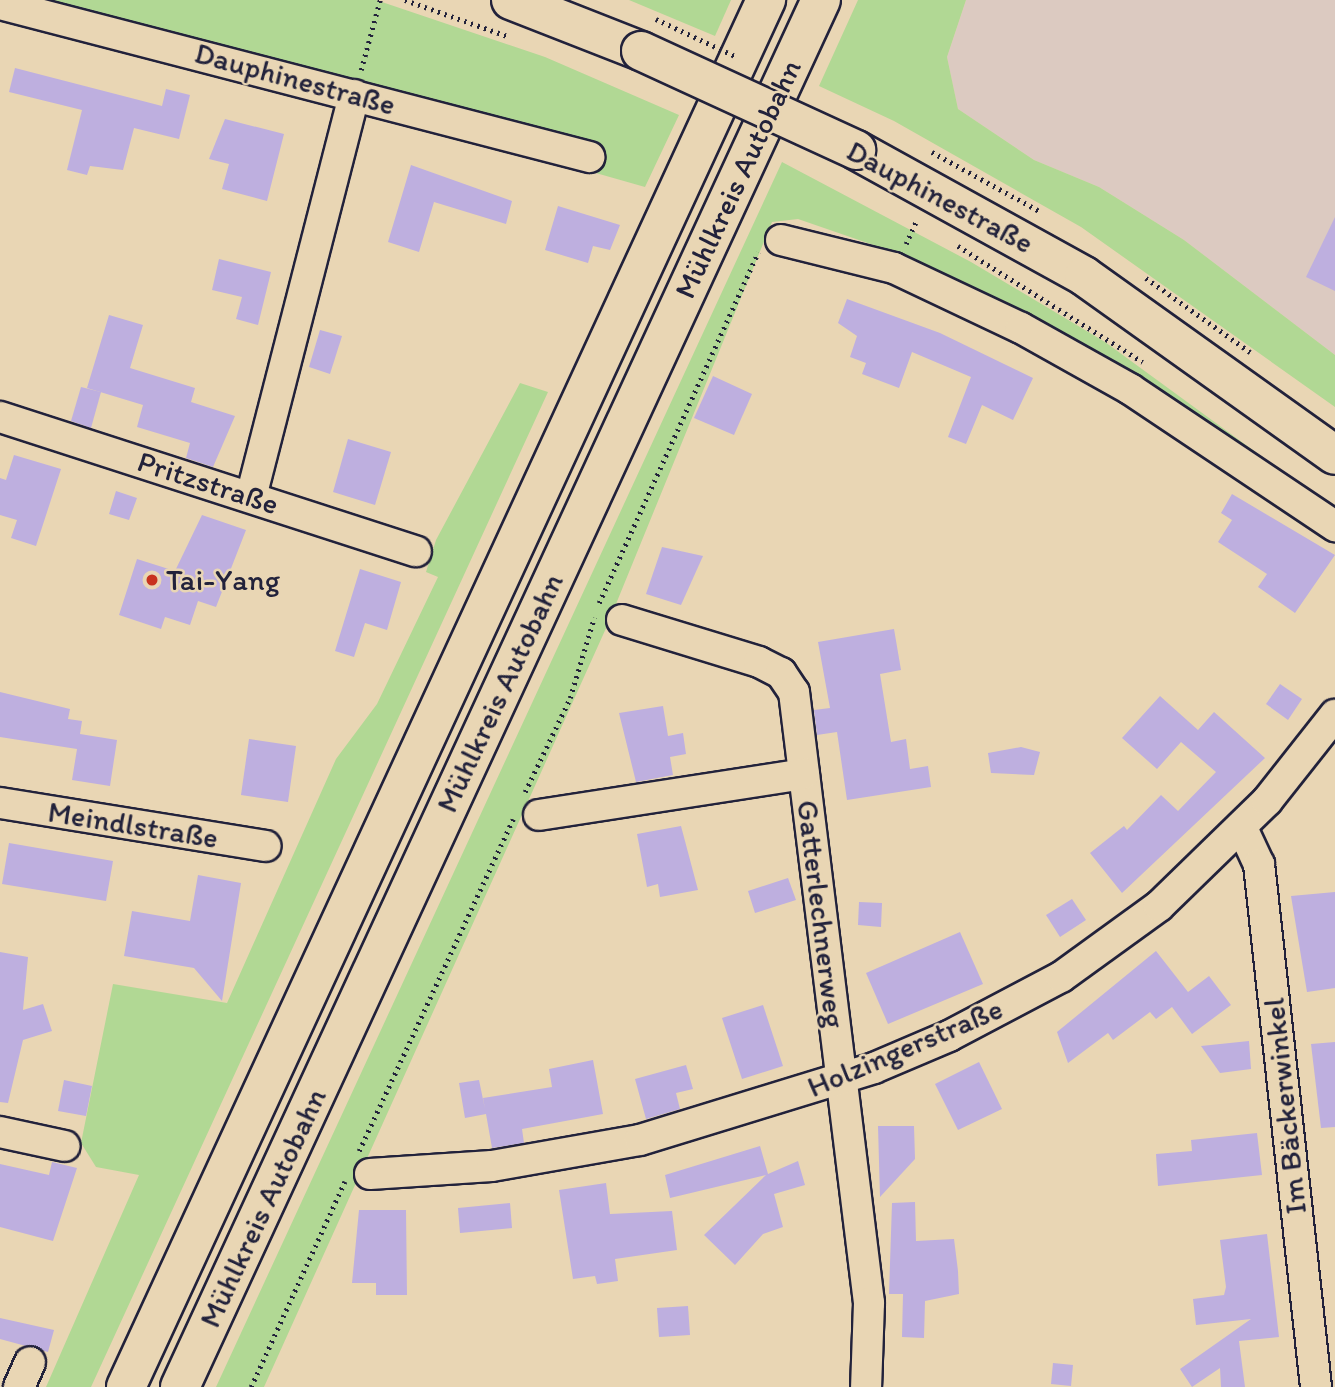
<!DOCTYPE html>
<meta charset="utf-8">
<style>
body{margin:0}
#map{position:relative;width:1335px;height:1387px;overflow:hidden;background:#e9d6b4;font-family:Itim,sans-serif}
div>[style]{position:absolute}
.built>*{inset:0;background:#dccac1}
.green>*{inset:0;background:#b1d894}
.building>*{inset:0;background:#beafdf}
.path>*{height:4.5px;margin-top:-2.25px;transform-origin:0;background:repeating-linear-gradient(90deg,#22223b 0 2px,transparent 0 7px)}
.roads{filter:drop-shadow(2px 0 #22223b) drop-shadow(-2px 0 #22223b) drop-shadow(0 2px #22223b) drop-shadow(0 -2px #22223b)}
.minor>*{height:30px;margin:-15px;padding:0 15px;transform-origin:15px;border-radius:15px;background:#e9d6b4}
.secondary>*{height:38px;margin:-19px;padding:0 19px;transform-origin:19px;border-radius:19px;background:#e9d6b4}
.motorway>*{height:38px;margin:-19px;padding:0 19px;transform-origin:19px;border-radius:19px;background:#e9d6b4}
.path-bridge>*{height:4.5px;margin-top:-2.25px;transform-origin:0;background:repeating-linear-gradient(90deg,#22223b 0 2px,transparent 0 7px)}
.bridges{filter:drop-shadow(2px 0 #22223b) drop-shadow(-2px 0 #22223b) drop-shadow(0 2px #22223b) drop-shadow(0 -2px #22223b)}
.secondary-bridge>*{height:38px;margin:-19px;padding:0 19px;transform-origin:19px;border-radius:19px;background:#e9d6b4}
.dots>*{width:19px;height:19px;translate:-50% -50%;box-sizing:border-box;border:4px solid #e9d6b4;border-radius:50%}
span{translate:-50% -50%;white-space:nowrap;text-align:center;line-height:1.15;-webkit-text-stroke:5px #e9d6b4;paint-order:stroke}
.street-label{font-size:30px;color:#22223b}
.poi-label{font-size:30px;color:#22223b}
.left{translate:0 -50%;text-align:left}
</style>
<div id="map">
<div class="built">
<i style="clip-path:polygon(966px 0,1335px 0,1335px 355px,1184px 240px,1099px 187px,1034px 160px,958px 109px,947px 57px)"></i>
</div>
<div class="green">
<i style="clip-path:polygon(51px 0,376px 0,545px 57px,679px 115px,645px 187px,536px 156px,544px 128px)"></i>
<i style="clip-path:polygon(629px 0,731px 0,715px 36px)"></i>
<i style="clip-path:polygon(858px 0,966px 0,947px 57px,958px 109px,1034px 160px,1099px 187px,1184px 240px,1335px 355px,1335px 407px,1081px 227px,894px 121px,819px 86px)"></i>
<i style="clip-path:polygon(782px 162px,971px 262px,1105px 342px,1335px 510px,1019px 315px,911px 258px,798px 219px,772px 222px,607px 626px,264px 1387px,216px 1387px)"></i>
<i style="clip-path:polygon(520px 383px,548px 392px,91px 1387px,46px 1387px,139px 1175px,96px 1167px,81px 1143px,113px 984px,227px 1003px,336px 759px,377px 704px,438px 577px,426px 572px,436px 540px)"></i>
</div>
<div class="building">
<i style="clip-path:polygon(15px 68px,162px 106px,166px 89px,190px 95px,179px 139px,134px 128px,123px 170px,90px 166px,87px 175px,67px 170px,82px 110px,9px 92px)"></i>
<i style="clip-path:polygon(225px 119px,284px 134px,267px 201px,222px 189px,229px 164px,209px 159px)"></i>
<i style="clip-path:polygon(411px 165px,512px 201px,506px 224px,434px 202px,419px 252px,388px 242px)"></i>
<i style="clip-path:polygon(558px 206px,620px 225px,610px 250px,593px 246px,588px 263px,545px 250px)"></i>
<i style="clip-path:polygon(1335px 217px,1335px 291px,1306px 277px)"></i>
<i style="clip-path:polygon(219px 259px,271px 272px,258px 325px,236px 319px,242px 297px,212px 290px)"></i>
<i style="clip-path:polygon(847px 299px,940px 333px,1033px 378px,1013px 420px,982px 405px,966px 444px,948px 437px,971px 377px,912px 352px,899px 388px,862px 374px,866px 363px,850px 357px,857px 336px,838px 323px)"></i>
<i style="clip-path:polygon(109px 315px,143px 325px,130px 368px,195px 388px,191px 402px,235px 416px,213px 467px,186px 458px,190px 443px,137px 427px,143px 405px,87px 388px)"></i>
<i style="clip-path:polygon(320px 330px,342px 336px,330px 374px,309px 367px)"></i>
<i style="clip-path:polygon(713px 376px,752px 394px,734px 435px,694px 418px)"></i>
<i style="clip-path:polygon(81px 387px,101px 392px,91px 428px,71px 421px)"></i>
<i style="clip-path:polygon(348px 439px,391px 452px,375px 505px,333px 492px)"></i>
<i style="clip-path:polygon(14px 455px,61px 469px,36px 546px,11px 538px,17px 520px,0 515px,0 478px,6px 480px)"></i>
<i style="clip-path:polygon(116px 491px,137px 498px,129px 520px,109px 514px)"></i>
<i style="clip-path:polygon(1232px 494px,1335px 555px,1295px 613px,1258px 587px,1267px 574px,1218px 542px,1232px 520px,1221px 513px)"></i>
<i style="clip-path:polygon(202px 515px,246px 530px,216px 607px,198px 601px,190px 625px,165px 617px,161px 629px,119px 615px,137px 559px,175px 571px)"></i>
<i style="clip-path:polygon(662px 547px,703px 556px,681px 605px,646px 594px)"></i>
<i style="clip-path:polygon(360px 569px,401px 582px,387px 630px,365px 623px,354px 657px,335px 651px)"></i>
<i style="clip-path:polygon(894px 629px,901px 670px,880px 674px,891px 742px,906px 739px,910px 769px,928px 766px,931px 787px,847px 800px,837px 732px,817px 735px,814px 710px,830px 708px,818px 642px)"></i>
<i style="clip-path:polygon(1280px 684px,1302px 699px,1288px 720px,1266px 704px)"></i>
<i style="clip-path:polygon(0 692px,70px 709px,68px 719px,82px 721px,80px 734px,117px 740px,110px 786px,72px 780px,77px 749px,0 737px)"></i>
<i style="clip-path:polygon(1160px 696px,1198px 730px,1214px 712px,1265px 758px,1122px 893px,1090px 853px,1124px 826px,1127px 830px,1161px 795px,1178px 811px,1216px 772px,1181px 742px,1157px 769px,1122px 738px)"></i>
<i style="clip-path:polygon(663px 706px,668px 736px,683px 733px,686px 754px,670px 757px,673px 775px,636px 782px,619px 713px)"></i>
<i style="clip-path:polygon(249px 739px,296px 746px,288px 802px,241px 795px)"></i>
<i style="clip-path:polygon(1021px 747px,1040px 752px,1034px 775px,991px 773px,988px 753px)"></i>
<i style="clip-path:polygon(681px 826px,698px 890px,660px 897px,658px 884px,647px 887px,637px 834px)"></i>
<i style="clip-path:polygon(9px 843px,113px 861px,106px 901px,2px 884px)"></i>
<i style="clip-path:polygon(198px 875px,241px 883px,222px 1001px,194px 968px,124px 956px,132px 911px,190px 921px)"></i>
<i style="clip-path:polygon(788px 878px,796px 900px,755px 913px,748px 891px)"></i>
<i style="clip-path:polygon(1335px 892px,1335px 988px,1307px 992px,1291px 896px)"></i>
<i style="clip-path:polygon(1072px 899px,1086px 920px,1060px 937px,1046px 915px)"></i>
<i style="clip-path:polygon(859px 902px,882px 903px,881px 927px,858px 925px)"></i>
<i style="clip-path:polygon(960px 932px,983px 984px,888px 1024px,866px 973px)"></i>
<i style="clip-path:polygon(1156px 951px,1188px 992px,1209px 976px,1231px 1005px,1192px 1034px,1172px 1007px,1156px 1019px,1150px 1012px,1113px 1040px,1108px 1033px,1068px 1063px,1057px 1032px)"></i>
<i style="clip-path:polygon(0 952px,28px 957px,23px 1010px,43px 1004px,52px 1031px,23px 1040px,8px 1103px,0 1102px)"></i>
<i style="clip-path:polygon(763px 1005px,783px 1066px,742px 1079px,722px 1018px)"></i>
<i style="clip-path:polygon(1249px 1041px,1251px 1069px,1220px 1073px,1201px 1046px)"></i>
<i style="clip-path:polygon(1335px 1042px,1335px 1127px,1321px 1128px,1311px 1044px)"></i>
<i style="clip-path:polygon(593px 1060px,603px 1114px,522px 1129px,524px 1143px,492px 1148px,486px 1114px,465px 1118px,459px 1083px,479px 1080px,485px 1109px,483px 1098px,552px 1087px,549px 1069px)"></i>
<i style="clip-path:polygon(979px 1062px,1002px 1109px,958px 1130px,935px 1084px)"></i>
<i style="clip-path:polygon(686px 1065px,693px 1089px,676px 1093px,680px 1109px,646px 1119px,635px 1079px)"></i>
<i style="clip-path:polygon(64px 1080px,92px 1086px,86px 1116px,58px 1111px)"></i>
<i style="clip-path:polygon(878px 1126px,914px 1126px,915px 1159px,880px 1197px)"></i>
<i style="clip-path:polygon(1257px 1133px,1262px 1175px,1158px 1186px,1156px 1154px,1192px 1151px,1191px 1140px)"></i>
<i style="clip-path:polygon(760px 1146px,768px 1174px,798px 1161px,805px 1185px,774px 1194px,783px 1227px,763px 1234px,735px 1265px,704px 1235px,766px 1175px,670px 1198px,665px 1175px)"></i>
<i style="clip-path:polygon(52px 1162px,77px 1168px,53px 1241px,0 1227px,0 1164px,49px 1175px)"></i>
<i style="clip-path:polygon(606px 1183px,610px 1214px,672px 1211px,677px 1250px,615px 1259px,618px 1281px,597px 1284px,595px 1276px,573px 1279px,559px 1190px)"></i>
<i style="clip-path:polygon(915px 1202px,916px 1241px,954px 1239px,958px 1271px,959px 1294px,925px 1301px,924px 1338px,902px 1337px,903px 1294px,889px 1294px,892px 1203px)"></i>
<i style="clip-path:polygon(510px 1203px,512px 1228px,460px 1233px,458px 1208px)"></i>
<i style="clip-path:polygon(359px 1210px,406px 1210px,407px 1295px,376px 1295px,376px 1283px,352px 1283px)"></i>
<i style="clip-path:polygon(1267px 1234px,1279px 1337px,1239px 1341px,1245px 1387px,1221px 1387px,1220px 1368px,1192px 1387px,1180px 1369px,1251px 1319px,1196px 1325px,1193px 1299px,1224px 1295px,1226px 1287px,1220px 1240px)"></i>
<i style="clip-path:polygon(688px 1306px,690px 1335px,659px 1337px,657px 1308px)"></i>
<i style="clip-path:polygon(0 1318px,54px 1330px,48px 1352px,0 1339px)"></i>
<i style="clip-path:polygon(1053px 1363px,1073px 1365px,1071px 1386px,1051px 1384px)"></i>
</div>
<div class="path">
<i style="left:405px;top:0;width:111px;rotate:19.4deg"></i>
<i style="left:361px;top:70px;width:73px;rotate:-74.8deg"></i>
<i style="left:932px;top:152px;width:124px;rotate:28.8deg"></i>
<i style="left:906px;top:244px;width:24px;rotate:-66deg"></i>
<i style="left:958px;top:246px;width:218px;rotate:32.1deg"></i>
<i style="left:1146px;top:278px;width:128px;rotate:35.4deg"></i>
<i style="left:599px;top:603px;width:385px;rotate:-65.6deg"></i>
<i style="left:525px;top:792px;width:104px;rotate:-64.4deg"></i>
<i style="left:570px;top:698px;width:84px;rotate:-73.3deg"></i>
<i style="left:359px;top:1151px;width:366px;rotate:-65.1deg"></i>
<i style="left:251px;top:1387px;width:226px;rotate:-65.5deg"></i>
</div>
<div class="roads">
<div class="minor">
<i style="left:0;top:4px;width:609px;rotate:14.56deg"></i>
<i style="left:781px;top:240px;width:116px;rotate:13.9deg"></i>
<i style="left:894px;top:268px;width:140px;rotate:25.3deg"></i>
<i style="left:1021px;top:328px;width:125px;rotate:29.2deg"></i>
<i style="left:1130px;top:389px;width:247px;rotate:33.8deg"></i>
<i style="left:0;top:417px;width:437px;rotate:17.9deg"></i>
<i style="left:251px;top:497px;width:415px;rotate:-75.6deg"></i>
<i style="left:622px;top:620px;width:143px;rotate:17deg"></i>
<i style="left:759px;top:662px;width:25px;rotate:27deg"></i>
<i style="left:781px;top:673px;width:23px;rotate:56deg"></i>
<i style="left:794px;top:692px;width:616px;rotate:83deg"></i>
<i style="left:869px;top:1303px;width:84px;rotate:92deg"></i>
<i style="left:0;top:803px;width:269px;rotate:9.2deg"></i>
<i style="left:539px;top:815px;width:268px;rotate:-8.8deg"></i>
<i style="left:1242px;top:828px;width:40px;rotate:65deg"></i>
<i style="left:1259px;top:864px;width:526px;rotate:83.78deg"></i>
<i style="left:0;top:1132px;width:66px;rotate:12.2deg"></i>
<i style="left:370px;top:1174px;width:122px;rotate:-3.8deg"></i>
<i style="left:492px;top:1166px;width:150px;rotate:-10deg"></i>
<i style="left:640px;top:1140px;width:245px;rotate:-17.1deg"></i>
<i style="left:874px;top:1068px;width:82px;rotate:-23.1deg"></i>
<i style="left:949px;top:1036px;width:127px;rotate:-27.8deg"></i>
<i style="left:1061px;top:977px;width:121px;rotate:-35.9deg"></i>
<i style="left:1159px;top:906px;width:151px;rotate:-44.2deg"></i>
<i style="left:1267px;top:801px;width:110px;rotate:-51.7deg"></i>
<i style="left:19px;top:1387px;width:27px;rotate:-66deg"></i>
</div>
<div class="secondary">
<i style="left:511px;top:0;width:140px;rotate:21.4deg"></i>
<i style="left:856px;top:150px;width:260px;rotate:28.9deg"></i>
<i style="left:1084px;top:276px;width:308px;rotate:35.5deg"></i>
</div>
<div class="motorway">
<i style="left:126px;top:1387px;width:1528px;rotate:-65.23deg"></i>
<i style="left:180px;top:1387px;width:1528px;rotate:-65.2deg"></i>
</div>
</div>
<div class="path-bridge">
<i style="left:656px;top:19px;width:89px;rotate:25.1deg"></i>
</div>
<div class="bridges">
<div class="secondary-bridge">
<i style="left:641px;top:51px;width:237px;rotate:24.7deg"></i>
</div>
</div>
<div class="dots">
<i style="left:152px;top:580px;background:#c8321e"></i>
</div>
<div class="street-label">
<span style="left:295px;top:79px;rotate:15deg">Dauphinestraße</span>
<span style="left:738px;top:179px;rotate:-65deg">Mühlkreis Autobahn</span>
<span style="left:940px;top:197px;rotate:28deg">Dauphinestraße</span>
<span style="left:208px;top:483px;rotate:18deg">Pritzstraße</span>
<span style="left:500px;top:693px;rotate:-65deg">Mühlkreis Autobahn</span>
<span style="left:133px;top:825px;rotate:9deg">Meindlstraße</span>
<span style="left:821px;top:914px;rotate:83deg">Gatterlechnerweg</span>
<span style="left:905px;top:1048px;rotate:-23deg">Holzingerstraße</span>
<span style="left:1285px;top:1106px;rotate:-96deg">Im Bäckerwinkel</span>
<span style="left:263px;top:1208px;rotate:-65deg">Mühlkreis Autobahn</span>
</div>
<div class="poi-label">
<span class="left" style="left:166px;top:580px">Tai-Yang</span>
</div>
</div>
